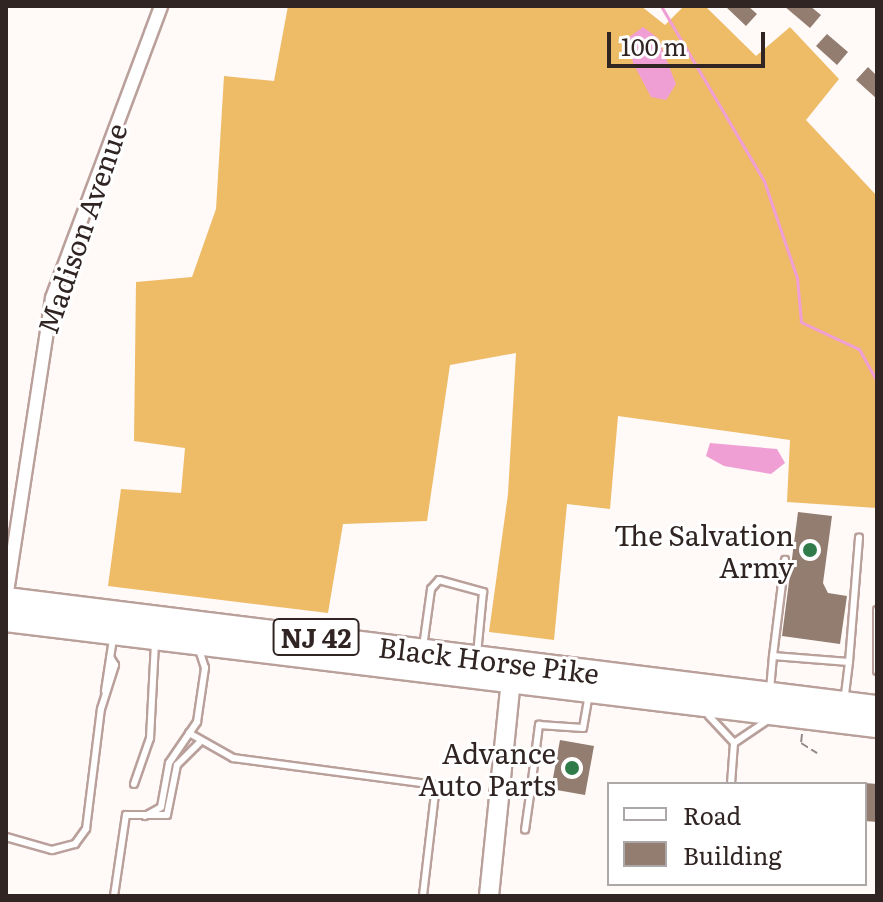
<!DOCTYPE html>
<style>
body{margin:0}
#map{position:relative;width:883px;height:902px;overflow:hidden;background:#fff9f8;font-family:Literata,serif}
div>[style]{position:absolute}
.forest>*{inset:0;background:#eebb67}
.water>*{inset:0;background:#f09fd5}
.stream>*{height:3px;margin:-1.5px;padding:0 1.5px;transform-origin:1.5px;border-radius:1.5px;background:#f09fd5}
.building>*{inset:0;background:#927d70}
.path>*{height:2px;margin-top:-1px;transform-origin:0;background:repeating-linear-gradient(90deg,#928a88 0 8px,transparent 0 12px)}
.roads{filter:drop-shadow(2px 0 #baa09b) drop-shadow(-2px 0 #baa09b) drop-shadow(0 2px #baa09b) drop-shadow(0 -2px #baa09b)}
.lane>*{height:6px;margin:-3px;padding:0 3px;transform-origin:3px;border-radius:3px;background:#fff}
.street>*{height:12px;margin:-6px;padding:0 6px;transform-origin:6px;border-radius:6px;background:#fff}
.secondary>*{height:18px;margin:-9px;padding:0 9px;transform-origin:9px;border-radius:9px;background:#fff}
.highway>*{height:22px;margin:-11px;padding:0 11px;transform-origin:11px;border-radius:11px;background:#fff}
.dots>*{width:22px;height:22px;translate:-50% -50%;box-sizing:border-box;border:4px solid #fff;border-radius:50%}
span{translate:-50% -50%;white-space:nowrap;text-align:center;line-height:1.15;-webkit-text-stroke:6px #fff;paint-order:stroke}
.shield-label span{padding:2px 6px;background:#fff;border:2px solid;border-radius:6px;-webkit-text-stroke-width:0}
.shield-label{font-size:26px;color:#302523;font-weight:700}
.street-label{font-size:28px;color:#302523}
.poi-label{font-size:28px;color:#302523}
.right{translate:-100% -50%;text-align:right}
.frame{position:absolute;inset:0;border:8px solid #302523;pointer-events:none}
.legend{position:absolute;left:607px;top:782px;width:260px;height:104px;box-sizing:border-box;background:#fff;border:2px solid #aca8a7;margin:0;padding:10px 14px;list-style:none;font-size:24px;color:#302523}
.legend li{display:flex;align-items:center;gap:16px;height:40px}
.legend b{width:40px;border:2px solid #aca8a7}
.scale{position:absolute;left:607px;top:32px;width:158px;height:36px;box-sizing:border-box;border:4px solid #302523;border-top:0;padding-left:10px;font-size:24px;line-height:28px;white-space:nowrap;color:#302523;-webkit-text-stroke:6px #fff;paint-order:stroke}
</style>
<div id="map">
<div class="forest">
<i style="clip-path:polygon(288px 6px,641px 6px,665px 25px,684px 6px,705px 6px,756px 56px,790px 27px,839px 79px,806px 120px,877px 196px,877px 508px,787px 502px,790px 440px,618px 416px,610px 509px,567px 504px,554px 640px,489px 632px,508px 494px,516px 353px,450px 365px,427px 521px,343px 524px,328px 613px,108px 586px,121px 489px,181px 493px,185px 448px,134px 441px,136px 282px,192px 277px,216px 209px,224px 76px,274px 81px)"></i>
</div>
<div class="water">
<i style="clip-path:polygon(643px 27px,658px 38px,676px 84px,666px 100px,651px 97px,633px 63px,628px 38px)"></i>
<i style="clip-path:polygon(710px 443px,777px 449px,785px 463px,771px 474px,724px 466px,706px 456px)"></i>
</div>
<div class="stream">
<i style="left:661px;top:6px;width:203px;rotate:59.5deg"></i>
<i style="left:764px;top:181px;width:102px;rotate:71.2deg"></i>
<i style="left:797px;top:278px;width:44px;rotate:84.8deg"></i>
<i style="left:801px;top:322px;width:64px;rotate:25deg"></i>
<i style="left:859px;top:349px;width:38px;rotate:61deg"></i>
</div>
<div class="building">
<i style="clip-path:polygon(725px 6px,748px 6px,757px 14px,746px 26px)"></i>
<i style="clip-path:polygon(784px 6px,810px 6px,821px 15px,810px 28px)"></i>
<i style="clip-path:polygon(827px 34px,848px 52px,837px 65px,816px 46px)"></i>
<i style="clip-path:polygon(868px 67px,877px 76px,877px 99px,856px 80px)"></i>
<i style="clip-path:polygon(798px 512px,832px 516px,823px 583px,828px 593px,847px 596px,840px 644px,782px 636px)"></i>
<i style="clip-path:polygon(560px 740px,594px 746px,585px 795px,551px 789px)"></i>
<i style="clip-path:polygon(865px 783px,877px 784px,877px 822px,865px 821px)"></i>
</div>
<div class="path">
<i style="left:802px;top:734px;width:9px;rotate:96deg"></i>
<i style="left:801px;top:743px;width:19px;rotate:32deg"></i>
</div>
<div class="roads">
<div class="lane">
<i style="left:877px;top:610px;width:61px;rotate:90deg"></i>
<i style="left:423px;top:647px;width:59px;rotate:-82.1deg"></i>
<i style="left:431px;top:589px;width:12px;rotate:-48deg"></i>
<i style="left:439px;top:580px;width:46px;rotate:15.3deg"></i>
<i style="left:483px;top:592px;width:62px;rotate:95.5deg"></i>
<i style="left:773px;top:656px;width:97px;rotate:-82.9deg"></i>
<i style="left:849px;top:662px;width:125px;rotate:-85.4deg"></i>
<i style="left:770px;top:690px;width:34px;rotate:-85deg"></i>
<i style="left:773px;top:656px;width:76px;rotate:4.5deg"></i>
<i style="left:849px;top:662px;width:35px;rotate:97deg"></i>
<i style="left:105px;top:691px;width:53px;rotate:-81.3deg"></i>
<i style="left:709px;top:716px;width:37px;rotate:47deg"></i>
<i style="left:734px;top:743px;width:41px;rotate:94.2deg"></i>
<i style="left:189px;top:733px;width:51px;rotate:29.6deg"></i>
<i style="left:233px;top:758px;width:205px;rotate:7.6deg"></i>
<i style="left:436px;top:785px;width:112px;rotate:96.7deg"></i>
<i style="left:734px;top:743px;width:40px;rotate:-34deg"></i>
<i style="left:134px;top:784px;width:49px;rotate:-70.8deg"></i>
<i style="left:150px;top:738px;width:94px;rotate:-87deg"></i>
<i style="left:504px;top:785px;width:27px;rotate:6deg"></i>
<i style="left:531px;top:788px;width:42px;rotate:98.1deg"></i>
<i style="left:531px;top:788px;width:64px;rotate:-82.8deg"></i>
<i style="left:539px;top:725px;width:44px;rotate:3.9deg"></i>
<i style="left:583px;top:728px;width:34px;rotate:-80deg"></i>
<i style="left:145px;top:816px;width:18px;rotate:-29deg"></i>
<i style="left:161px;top:807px;width:45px;rotate:-79.7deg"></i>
<i style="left:169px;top:763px;width:50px;rotate:-55.7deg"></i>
<i style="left:197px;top:722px;width:55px;rotate:-81.6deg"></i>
<i style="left:205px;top:668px;width:20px;rotate:-108deg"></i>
<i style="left:6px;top:837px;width:48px;rotate:15.8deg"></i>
<i style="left:52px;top:850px;width:24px;rotate:-15deg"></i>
<i style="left:75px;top:844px;width:19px;rotate:-54deg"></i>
<i style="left:86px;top:829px;width:121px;rotate:-82.9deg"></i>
<i style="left:101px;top:709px;width:46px;rotate:-72.3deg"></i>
<i style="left:115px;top:665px;width:9px;rotate:-122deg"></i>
<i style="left:114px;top:896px;width:82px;rotate:-81.6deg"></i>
<i style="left:126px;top:815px;width:41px"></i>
<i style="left:167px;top:815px;width:51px;rotate:-78.7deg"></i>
<i style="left:177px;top:765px;width:31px;rotate:-45deg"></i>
</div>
<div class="street">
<i style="left:6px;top:599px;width:304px;rotate:-81.3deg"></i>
<i style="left:52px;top:298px;width:312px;rotate:-69.5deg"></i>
</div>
<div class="secondary">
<i style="left:489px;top:896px;width:229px;rotate:-84.2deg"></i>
</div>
<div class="highway">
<i style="left:6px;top:599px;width:878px;rotate:7.07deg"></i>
<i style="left:6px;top:620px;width:877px;rotate:6.94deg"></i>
</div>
</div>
<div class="dots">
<i style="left:810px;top:550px;background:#2f7c4a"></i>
<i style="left:572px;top:768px;background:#2f7c4a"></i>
</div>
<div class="shield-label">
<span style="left:316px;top:637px">NJ 42</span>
</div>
<div class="street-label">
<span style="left:81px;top:228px;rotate:-71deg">Madison Avenue</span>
<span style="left:489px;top:659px;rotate:7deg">Black Horse Pike</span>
</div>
<div class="poi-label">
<span class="right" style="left:794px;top:550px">The Salvation<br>Army</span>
<span class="right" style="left:556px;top:768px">Advance<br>Auto Parts</span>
</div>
<div class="frame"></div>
<ul class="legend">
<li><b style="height:10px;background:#fff"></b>Road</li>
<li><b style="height:22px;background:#927d70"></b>Building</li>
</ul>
<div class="scale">100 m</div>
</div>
